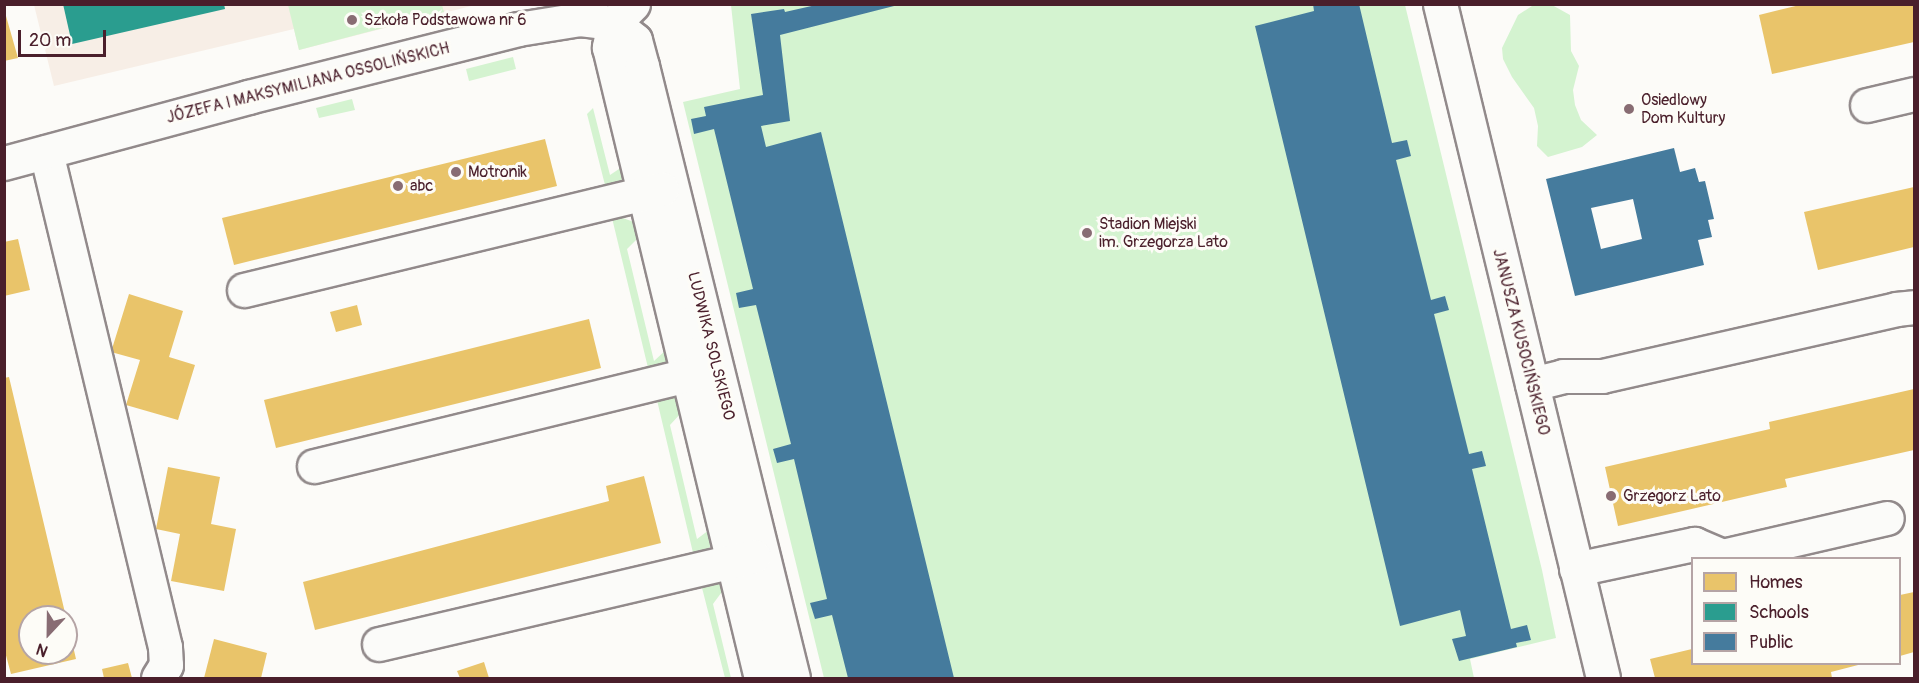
<!DOCTYPE html>
<meta charset="utf-8">
<style>
body{margin:0}
#map{position:relative;width:1919px;height:683px;overflow:hidden;background:#fcfbf8;font-family:Pangolin,sans-serif}
div>[style]{position:absolute}
.built>*{inset:0;background:#f7eee6}
.green>*{inset:0;background:#d4f3d0}
.homes>*{inset:0;background:#e9c46a}
.schools>*{inset:0;background:#2a9d8f}
.public>*{inset:0;background:#457b9d}
.roads{filter:drop-shadow(2px 0 #928a8b) drop-shadow(-2px 0 #928a8b) drop-shadow(0 2px #928a8b) drop-shadow(0 -2px #928a8b)}
.minor>*{height:33px;margin:-16.5px;padding:0 16.5px;transform-origin:16.5px;border-radius:16.5px;background:#fbfbf9}
.dots>*{width:16px;height:16px;translate:-50% -50%;box-sizing:border-box;border:3px solid #fdfcf7;border-radius:50%}
span{translate:-50% -50%;white-space:nowrap;text-align:center;line-height:1.15;-webkit-text-stroke:6px #fdfcf7;paint-order:stroke}
.poi-label{font-size:16px;color:#4a1f2b}
.left{translate:0 -50%;text-align:left}
.street-label{font-size:16px;color:#4a1f2b}
.frame{position:absolute;inset:0;border:6px solid #4a1f2b;pointer-events:none}
.legend{position:absolute;left:1691px;top:557px;width:210px;height:108px;box-sizing:border-box;background:#fdfcf7;border:2px solid #b5a4a5;margin:0;padding:8px 10px;list-style:none;font-size:18px;color:#4a1f2b}
.legend li{display:flex;align-items:center;gap:12px;height:30px}
.legend b{width:30px;border:2px solid #b5a4a5}
.north{position:absolute;left:18px;top:605px;width:60px;height:60px;box-sizing:border-box;background:#fdfcf7;border:2px solid #b5a4a5;border-radius:50%;rotate:202deg;font-size:16px;font-weight:700;line-height:24px;text-align:center;color:#4a1f2b}
.north::after{content:'';display:block;margin:auto;width:21px;height:27px;background:#886c73;clip-path:polygon(50% 0,100% 100%,50% 72%,0 100%)}
.scale{position:absolute;left:18px;top:30px;width:88px;height:27px;box-sizing:border-box;border:3px solid #4a1f2b;border-top:0;padding-left:8px;font-size:18px;line-height:21px;white-space:nowrap;color:#4a1f2b;-webkit-text-stroke:4px #fdfcf7;paint-order:stroke}
</style>
<div id="map">
<div class="built">
<i style="clip-path:polygon(34px 5px,475px 5px,299px 50px,294px 29px,54px 86px)"></i>
</div>
<div class="green">
<i style="clip-path:polygon(288px 5px,442px 5px,444px 12px,299px 50px)"></i>
<i style="clip-path:polygon(731px 5px,1405px 5px,1542px 570px,1556px 638px,1470px 659px,1474px 678px,824px 678px,683px 102px,740px 89px)"></i>
<i style="clip-path:polygon(1552px 5px,1570px 15px,1571px 51px,1579px 66px,1573px 90px,1575px 105px,1581px 120px,1597px 135px,1582px 147px,1548px 157px,1537px 146px,1538px 126px,1534px 108px,1512px 77px,1503px 59px,1502px 48px,1518px 15px,1532px 6px)"></i>
<i style="clip-path:polygon(513px 57px,516px 69px,469px 81px,466px 69px)"></i>
<i style="clip-path:polygon(352px 99px,355px 110px,319px 118px,316px 108px)"></i>
<i style="clip-path:polygon(593px 108px,610px 175px,622px 167px,624px 178px,606px 189px,587px 114px)"></i>
<i style="clip-path:polygon(620px 217px,634px 222px,639px 237px,627px 249px,654px 361px,667px 349px,670px 357px,663px 366px,649px 372px,612px 218px)"></i>
<i style="clip-path:polygon(656px 396px,677px 398px,682px 412px,670px 425px,697px 539px,709px 530px,712px 544px,706px 552px,694px 557px)"></i>
<i style="clip-path:polygon(700px 580px,718px 581px,724px 589px,713px 604px,731px 678px,725px 678px)"></i>
</div>
<div class="homes">
<i style="clip-path:polygon(1804px 4px,1914px 4px,1914px 42px,1772px 74px,1759px 15px)"></i>
<i style="clip-path:polygon(4px 9px,18px 58px,4px 61px)"></i>
<i style="clip-path:polygon(545px 139px,557px 186px,234px 265px,222px 218px)"></i>
<i style="clip-path:polygon(1914px 187px,1914px 247px,1818px 270px,1804px 212px)"></i>
<i style="clip-path:polygon(18px 239px,30px 290px,4px 296px,4px 242px)"></i>
<i style="clip-path:polygon(129px 294px,183px 311px,169px 357px,195px 365px,178px 420px,126px 405px,140px 360px,111px 352px)"></i>
<i style="clip-path:polygon(357px 305px,362px 325px,336px 332px,330px 312px)"></i>
<i style="clip-path:polygon(589px 319px,601px 368px,276px 448px,264px 400px)"></i>
<i style="clip-path:polygon(9px 377px,66px 617px,30px 617px,30px 653px,66px 653px,67px 620px,76px 659px,11px 674px,4px 648px,4px 378px)"></i>
<i style="clip-path:polygon(1914px 389px,1914px 450px,1785px 479px,1787px 487px,1618px 526px,1605px 467px,1770px 429px,1769px 422px)"></i>
<i style="clip-path:polygon(168px 467px,220px 477px,211px 524px,236px 529px,224px 591px,171px 581px,180px 534px,156px 529px)"></i>
<i style="clip-path:polygon(644px 476px,661px 543px,315px 630px,303px 582px,609px 501px,606px 486px)"></i>
<i style="clip-path:polygon(1914px 592px,1914px 652px,1900px 656px,1900px 595px)"></i>
<i style="clip-path:polygon(214px 639px,267px 653px,261px 678px,204px 678px)"></i>
<i style="clip-path:polygon(1692px 649px,1692px 664px,1862px 664px,1831px 672px,1832px 678px,1655px 678px,1650px 659px)"></i>
<i style="clip-path:polygon(484px 662px,489px 678px,460px 678px,457px 671px)"></i>
<i style="clip-path:polygon(128px 663px,132px 678px,104px 678px,102px 669px)"></i>
</div>
<div class="schools">
<i style="clip-path:polygon(63px 4px,224px 4px,225px 9px,72px 44px)"></i>
</div>
<div class="public">
<i style="clip-path:polygon(1313px 4px,1359px 4px,1392px 143px,1407px 140px,1411px 156px,1396px 160px,1431px 300px,1445px 296px,1449px 310px,1434px 314px,1469px 454px,1482px 451px,1486px 466px,1472px 469px,1511px 629px,1527px 625px,1531px 640px,1516px 643px,1517px 647px,1459px 661px,1452px 639px,1466px 636px,1460px 610px,1400px 626px,1255px 26px,1314px 11px)"></i>
<i style="clip-path:polygon(816px 5px,898px 5px,780px 35px,790px 121px,761px 126px,766px 147px,821px 132px,954px 678px,848px 678px,832px 615px,815px 619px,810px 603px,827px 599px,794px 459px,777px 463px,773px 449px,791px 444px,756px 305px,739px 308px,736px 293px,753px 289px,714px 129px,694px 134px,691px 119px,706px 116px,704px 107px,763px 95px,751px 14px,784px 9px,785px 12px)"></i>
<i style="clip-path:polygon(evenodd,1674px 148px,1680px 172px,1695px 168px,1699px 182px,1705px 181px,1714px 219px,1708px 220px,1712px 237px,1698px 240px,1704px 265px,1575px 296px,1546px 179px,1674px 148px,1633px 199px,1642px 239px,1601px 249px,1591px 208px,1633px 199px)"></i>
</div>
<div class="roads">
<div class="minor">
<i style="left:633px;top:4px;width:27px;rotate:135deg"></i>
<i style="left:614px;top:23px;width:25px;rotate:102deg"></i>
<i style="left:609px;top:47px;width:649px;rotate:76.46deg"></i>
<i style="left:1440px;top:4px;width:693px;rotate:76.4deg"></i>
<i style="left:614px;top:23px;width:27px;rotate:39deg"></i>
<i style="left:635px;top:40px;width:27px;rotate:75deg"></i>
<i style="left:642px;top:66px;width:630px;rotate:76.14deg"></i>
<i style="left:1867px;top:105px;width:48px;rotate:-13.2deg"></i>
<i style="left:46px;top:152px;width:509px;rotate:76.48deg"></i>
<i style="left:165px;top:647px;width:18px;rotate:87deg"></i>
<i style="left:166px;top:665px;width:15px;rotate:122deg"></i>
<i style="left:4px;top:163px;width:253px;rotate:-15.1deg"></i>
<i style="left:248px;top:97px;width:278px;rotate:-14.1deg"></i>
<i style="left:518px;top:29px;width:63px;rotate:-9.2deg"></i>
<i style="left:580px;top:19px;width:34px;rotate:7deg"></i>
<i style="left:244px;top:290px;width:430px;rotate:-13.6deg"></i>
<i style="left:1532px;top:384px;width:32px;rotate:-14deg"></i>
<i style="left:1563px;top:376px;width:39px"></i>
<i style="left:1602px;top:376px;width:302px;rotate:-12.8deg"></i>
<i style="left:1896px;top:309px;width:18px;rotate:-6deg"></i>
<i style="left:314px;top:466px;width:406px;rotate:-13.7deg"></i>
<i style="left:1576px;top:569px;width:121px;rotate:-12deg"></i>
<i style="left:1694px;top:544px;width:30px;rotate:23deg"></i>
<i style="left:1722px;top:556px;width:169px;rotate:-13deg"></i>
<i style="left:379px;top:644px;width:385px;rotate:-13.2deg"></i>
</div>
</div>
<div class="dots">
<i style="left:352px;top:20px;background:#886c73"></i>
<i style="left:1629px;top:109px;background:#886c73"></i>
<i style="left:456px;top:172px;background:#886c73"></i>
<i style="left:398px;top:186px;background:#886c73"></i>
<i style="left:1087px;top:233px;background:#886c73"></i>
<i style="left:1611px;top:496px;background:#886c73"></i>
</div>
<div class="poi-label">
<span class="left" style="left:364px;top:20px">Szkoła Podstawowa nr 6</span>
<span class="left" style="left:1641px;top:109px">Osiedlowy<br>Dom Kultury</span>
<span class="left" style="left:468px;top:172px">Motronik</span>
<span class="left" style="left:410px;top:186px">abc</span>
<span class="left" style="left:1099px;top:233px">Stadion Miejski<br>im. Grzegorza Lato</span>
<span class="left" style="left:1623px;top:496px">Grzegorz Lato</span>
</div>
<div class="street-label">
<span style="left:308px;top:83px;rotate:-14deg">JÓZEFA I MAKSYMILIANA OSSOLIŃSKICH</span>
<span style="left:1521px;top:342px;rotate:76deg">JANUSZA KUSOCIŃSKIEGO</span>
<span style="left:711px;top:346px;rotate:76deg">LUDWIKA SOLSKIEGO</span>
</div>
<div class="frame"></div>
<ul class="legend">
<li><b style="height:16px;background:#e9c46a"></b>Homes</li>
<li><b style="height:16px;background:#2a9d8f"></b>Schools</li>
<li><b style="height:16px;background:#457b9d"></b>Public</li>
</ul>
<div class="north">N</div>
<div class="scale">20 m</div>
</div>
